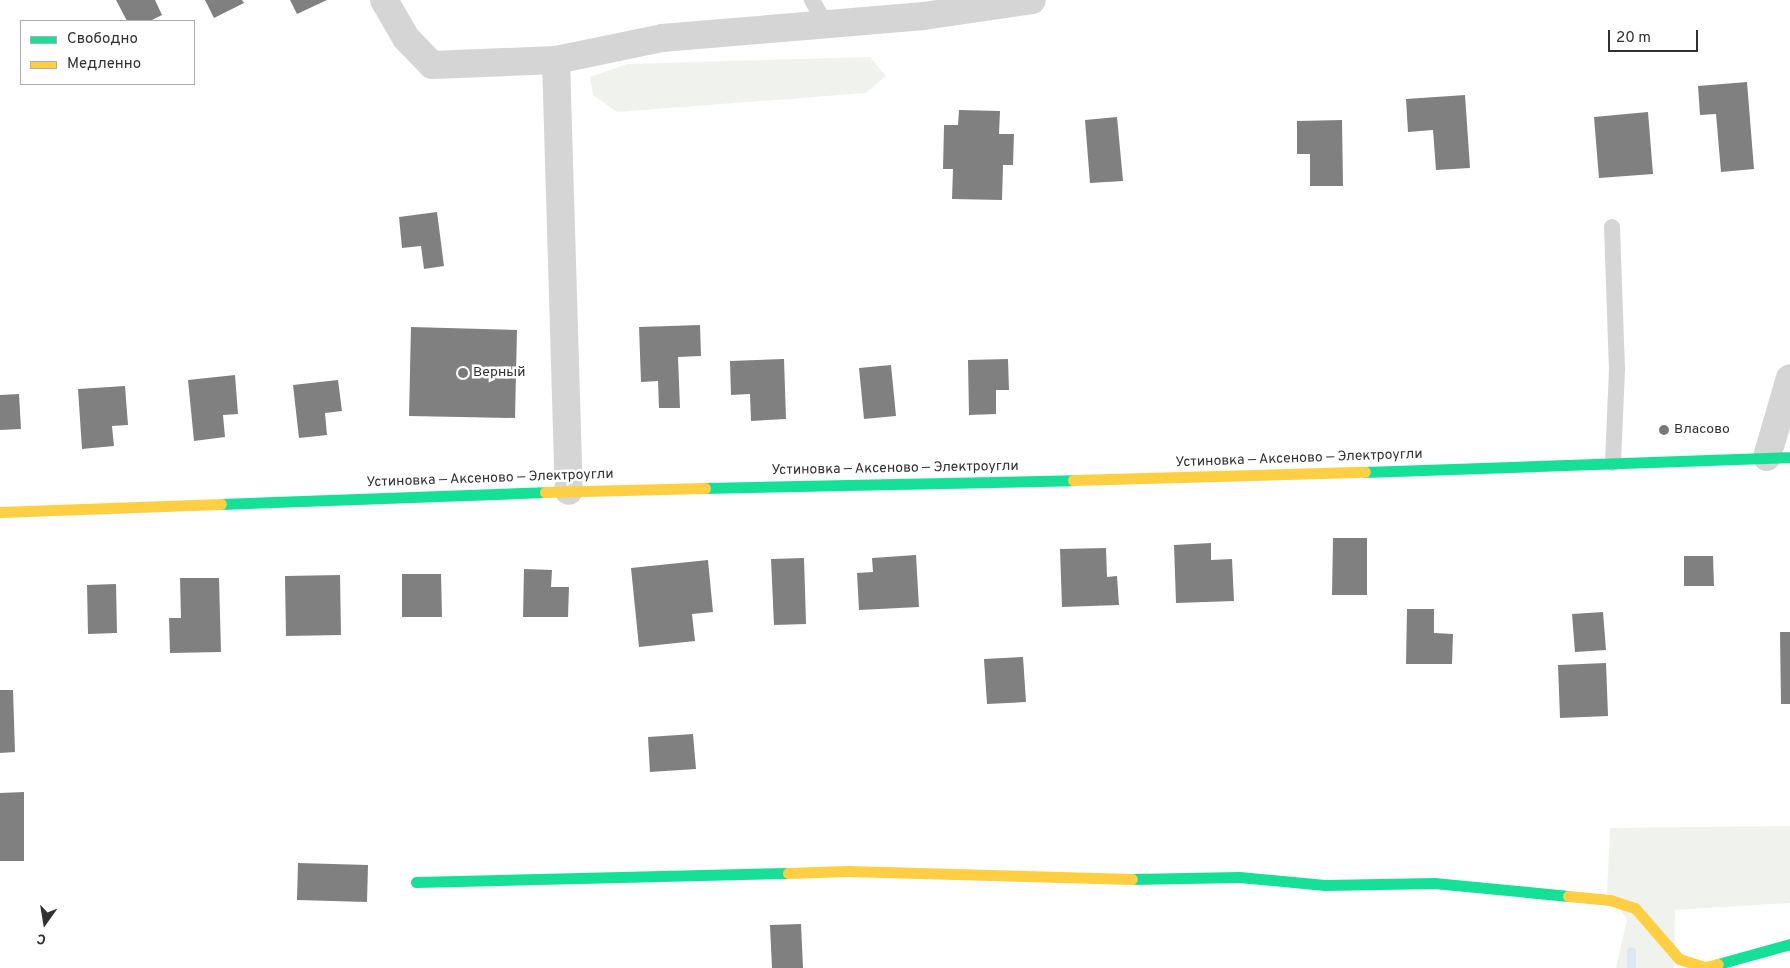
<!DOCTYPE html>
<meta charset="utf-8">
<style>
body{margin:0}
#map{position:relative;width:1790px;height:968px;overflow:hidden;background:#fff;font-family:Overpass,sans-serif}
div>[style]{position:absolute}
.green>*{inset:0;background:#f0f3ed}
.stream>*{height:9px;margin:-4.5px;padding:0 4.5px;transform-origin:4.5px;border-radius:4.5px;background:#dde9f0}
.building>*{inset:0;background:#808080}
.lane>*{height:16px;margin:-8px;padding:0 8px;transform-origin:8px;border-radius:8px;background:#d5d5d5}
.street>*{height:28px;margin:-14px;padding:0 14px;transform-origin:14px;border-radius:14px;background:#d5d5d5}
.fast>*{height:11px;margin:-5.5px;padding:0 5.5px;transform-origin:5.5px;border-radius:5.5px;background:#16e098}
.slow>*{height:11px;margin:-5.5px;padding:0 5.5px;transform-origin:5.5px;border-radius:5.5px;background:#ffcf43}
.dots>*{width:14px;height:14px;translate:-50% -50%;box-sizing:border-box;border:2px solid #fff;border-radius:50%}
span{translate:-50% -50%;white-space:nowrap;text-align:center;line-height:1.15;-webkit-text-stroke:5px #fff;paint-order:stroke}
.poi-label{font-size:14px;color:#313131}
.left{translate:0 -50%;text-align:left}
.street-label{font-size:14px;color:#313131}
.legend{position:absolute;left:20px;top:20px;width:175px;height:65px;box-sizing:border-box;background:#fff;border:1px solid #adadad;margin:0;padding:6px 9px;list-style:none;font-size:15px;color:#313131}
.legend li{display:flex;align-items:center;gap:10px;height:25px}
.legend b{width:25px;border:1px solid #adadad}
.north{position:absolute;left:20px;top:898px;width:50px;height:50px;-webkit-text-stroke:4px #fff;paint-order:stroke;rotate:193deg;font-size:14px;font-weight:700;line-height:20px;text-align:center;color:#313131}
.north::after{content:'';display:block;margin:auto;width:18px;height:22px;background:#313131;clip-path:polygon(50% 0,100% 100%,50% 72%,0 100%)}
.scale{position:absolute;left:1608px;top:30px;width:90px;height:22px;box-sizing:border-box;border:2px solid #313131;border-top:0;padding-left:6px;font-size:15px;line-height:18px;white-space:nowrap;color:#313131;-webkit-text-stroke:4px #fff;paint-order:stroke}
</style>
<div id="map">
<div class="green">
<i style="clip-path:polygon(870px 57px,886px 76px,866px 93px,617px 112px,593px 95px,590px 77px,627px 64px)"></i>
<i style="clip-path:polygon(1790px 826px,1790px 903px,1675px 910px,1674px 968px,1616px 968px,1627px 919px,1607px 893px,1610px 828px)"></i>
</div>
<div class="stream">
<i style="left:1631px;top:968px;width:17px;rotate:-90deg"></i>
</div>
<div class="building">
<i style="clip-path:polygon(116px 0,155px 0,162px 15px,150px 21px,127px 21px)"></i>
<i style="clip-path:polygon(205px 0,242px 0,244px 3px,214px 18px)"></i>
<i style="clip-path:polygon(290px 0,327px 0,297px 14px)"></i>
<i style="clip-path:polygon(1747px 82px,1754px 169px,1721px 172px,1716px 114px,1700px 115px,1698px 86px)"></i>
<i style="clip-path:polygon(1465px 95px,1470px 168px,1436px 170px,1433px 130px,1408px 132px,1406px 99px)"></i>
<i style="clip-path:polygon(959px 110px,1000px 111px,999px 134px,1014px 134px,1013px 165px,1003px 165px,1002px 200px,952px 199px,953px 169px,943px 169px,944px 125px,958px 125px)"></i>
<i style="clip-path:polygon(1648px 112px,1653px 174px,1599px 178px,1594px 117px)"></i>
<i style="clip-path:polygon(1117px 117px,1123px 181px,1090px 183px,1085px 120px)"></i>
<i style="clip-path:polygon(1342px 120px,1343px 186px,1310px 186px,1310px 154px,1297px 154px,1297px 121px)"></i>
<i style="clip-path:polygon(437px 212px,444px 266px,424px 269px,421px 246px,402px 248px,399px 217px)"></i>
<i style="clip-path:polygon(700px 325px,701px 356px,678px 357px,680px 408px,659px 408px,658px 381px,641px 382px,639px 327px)"></i>
<i style="clip-path:polygon(411px 327px,517px 330px,515px 418px,409px 416px)"></i>
<i style="clip-path:polygon(784px 359px,786px 419px,751px 421px,750px 394px,731px 395px,730px 361px)"></i>
<i style="clip-path:polygon(1008px 359px,1009px 390px,996px 390px,996px 414px,969px 415px,968px 360px)"></i>
<i style="clip-path:polygon(891px 365px,896px 416px,864px 419px,859px 368px)"></i>
<i style="clip-path:polygon(235px 375px,238px 414px,223px 415px,225px 437px,194px 441px,188px 380px)"></i>
<i style="clip-path:polygon(338px 380px,342px 411px,325px 413px,327px 435px,299px 438px,293px 385px)"></i>
<i style="clip-path:polygon(125px 386px,128px 425px,112px 426px,114px 446px,82px 449px,78px 389px)"></i>
<i style="clip-path:polygon(19px 394px,21px 429px,0 430px,0 395px)"></i>
<i style="clip-path:polygon(1333px 538px,1367px 538px,1367px 595px,1332px 595px)"></i>
<i style="clip-path:polygon(1211px 543px,1211px 560px,1232px 559px,1234px 601px,1176px 603px,1174px 545px)"></i>
<i style="clip-path:polygon(1106px 548px,1107px 577px,1117px 576px,1119px 605px,1062px 607px,1060px 549px)"></i>
<i style="clip-path:polygon(916px 555px,919px 607px,859px 610px,857px 573px,873px 572px,872px 558px)"></i>
<i style="clip-path:polygon(1684px 556px,1713px 556px,1714px 586px,1684px 586px)"></i>
<i style="clip-path:polygon(804px 558px,806px 624px,774px 625px,771px 559px)"></i>
<i style="clip-path:polygon(708px 560px,713px 612px,692px 614px,695px 641px,639px 647px,631px 568px)"></i>
<i style="clip-path:polygon(524px 569px,552px 570px,551px 587px,569px 587px,568px 617px,523px 617px)"></i>
<i style="clip-path:polygon(402px 574px,441px 574px,442px 617px,402px 617px)"></i>
<i style="clip-path:polygon(340px 575px,341px 635px,286px 636px,285px 576px)"></i>
<i style="clip-path:polygon(180px 578px,219px 578px,221px 652px,170px 653px,169px 618px,181px 618px)"></i>
<i style="clip-path:polygon(116px 584px,117px 633px,88px 634px,87px 585px)"></i>
<i style="clip-path:polygon(1407px 609px,1434px 609px,1434px 633px,1453px 634px,1452px 664px,1406px 664px)"></i>
<i style="clip-path:polygon(1603px 612px,1606px 650px,1575px 652px,1572px 614px)"></i>
<i style="clip-path:polygon(1780px 632px,1790px 632px,1790px 704px,1781px 704px)"></i>
<i style="clip-path:polygon(1023px 657px,1026px 702px,987px 704px,984px 659px)"></i>
<i style="clip-path:polygon(1606px 663px,1608px 716px,1560px 718px,1558px 665px)"></i>
<i style="clip-path:polygon(0 690px,13px 690px,15px 752px,0 753px)"></i>
<i style="clip-path:polygon(693px 734px,696px 769px,650px 772px,648px 737px)"></i>
<i style="clip-path:polygon(24px 792px,24px 861px,0 861px,0 793px)"></i>
<i style="clip-path:polygon(298px 863px,368px 865px,367px 902px,297px 900px)"></i>
<i style="clip-path:polygon(801px 924px,803px 968px,772px 968px,770px 925px)"></i>
</div>
<div class="lane">
<i style="left:812px;top:0;width:26px;rotate:61deg"></i>
<i style="left:1612px;top:227px;width:143px;rotate:88deg"></i>
<i style="left:1617px;top:370px;width:93px;rotate:92.5deg"></i>
</div>
<div class="street">
<i style="left:384px;top:0;width:44px;rotate:59.9deg"></i>
<i style="left:406px;top:38px;width:37px;rotate:46deg"></i>
<i style="left:432px;top:65px;width:124px;rotate:-2.3deg"></i>
<i style="left:556px;top:60px;width:108px;rotate:-11.7deg"></i>
<i style="left:662px;top:38px;width:263px;rotate:-4.8deg"></i>
<i style="left:924px;top:16px;width:109px;rotate:-8.4deg"></i>
<i style="left:556px;top:60px;width:431px;rotate:88.3deg"></i>
<i style="left:1767px;top:457px;width:82px;rotate:-73.8deg"></i>
</div>
<div class="fast">
<i style="left:1365px;top:472px;width:425px;rotate:-2deg"></i>
<i style="left:705px;top:488px;width:368px;rotate:-1.2deg"></i>
<i style="left:221px;top:504px;width:324px;rotate:-2.1deg"></i>
<i style="left:1132px;top:879px;width:107px;rotate:-1.1deg"></i>
<i style="left:1239px;top:877px;width:86px;rotate:5.3deg"></i>
<i style="left:1325px;top:885px;width:109px;rotate:-1.1deg"></i>
<i style="left:1434px;top:883px;width:135px;rotate:5.5deg"></i>
<i style="left:416px;top:882px;width:372px;rotate:-1.4deg"></i>
<i style="left:1718px;top:964px;width:75px;rotate:-15.5deg"></i>
</div>
<div class="slow">
<i style="left:1073px;top:480px;width:292px;rotate:-1.6deg"></i>
<i style="left:545px;top:492px;width:160px;rotate:-1.4deg"></i>
<i style="left:0;top:512px;width:221px;rotate:-2.1deg"></i>
<i style="left:788px;top:873px;width:60px;rotate:-1.9deg"></i>
<i style="left:848px;top:871px;width:284px;rotate:1.6deg"></i>
<i style="left:1568px;top:896px;width:42px;rotate:5.4deg"></i>
<i style="left:1610px;top:900px;width:26px;rotate:18deg"></i>
<i style="left:1635px;top:908px;width:67px;rotate:49.2deg"></i>
<i style="left:1679px;top:959px;width:27px;rotate:17deg"></i>
<i style="left:1705px;top:967px;width:13px;rotate:-13deg"></i>
</div>
<div class="dots">
<i style="left:463px;top:373px;background:#797979"></i>
<i style="left:1664px;top:430px;background:#797979"></i>
</div>
<div class="poi-label">
<span class="left" style="left:473px;top:373px">Верный</span>
<span class="left" style="left:1674px;top:430px">Власово</span>
</div>
<div class="street-label">
<span style="left:1299px;top:459px;rotate:-2deg">Устиновка — Аксеново — Электроугли</span>
<span style="left:895px;top:469px;rotate:-1deg">Устиновка — Аксеново — Электроугли</span>
<span style="left:490px;top:479px;rotate:-2deg">Устиновка — Аксеново — Электроугли</span>
</div>
<ul class="legend">
<li><b style="height:6px;background:#16e098"></b>Свободно</li>
<li><b style="height:6px;background:#ffcf43"></b>Медленно</li>
</ul>
<div class="north">С</div>
<div class="scale">20 m</div>
</div>
